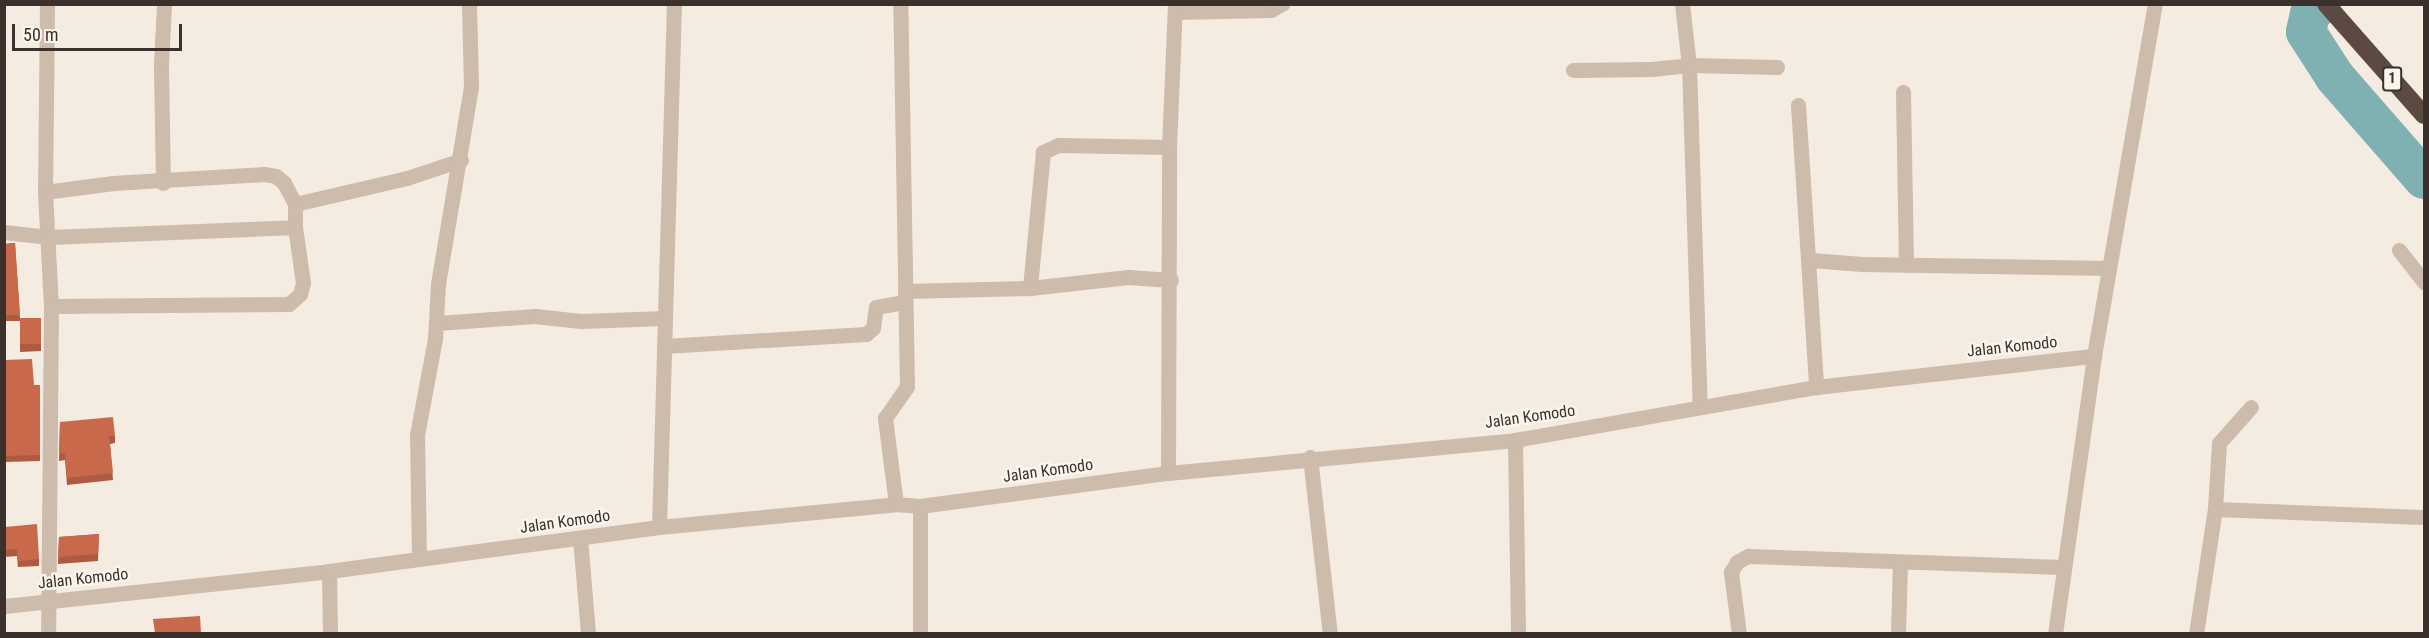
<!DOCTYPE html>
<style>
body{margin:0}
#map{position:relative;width:2429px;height:638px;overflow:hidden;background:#f4ebe1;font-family:"Roboto Condensed",sans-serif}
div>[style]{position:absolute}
.river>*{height:40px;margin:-20px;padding:0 20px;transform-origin:20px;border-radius:20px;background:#7fb0b2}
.minor>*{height:15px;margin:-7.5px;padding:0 7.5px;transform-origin:7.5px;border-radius:7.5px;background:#cdbbac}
.highway>*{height:18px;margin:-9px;padding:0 9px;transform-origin:9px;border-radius:9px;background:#5c4a42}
.wall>*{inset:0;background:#ac5a40}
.building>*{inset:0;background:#c8694b}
span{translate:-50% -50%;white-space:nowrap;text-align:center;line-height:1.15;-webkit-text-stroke:5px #fbf5ee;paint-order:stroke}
.shield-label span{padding:2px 4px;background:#fbf5ee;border:2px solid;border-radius:4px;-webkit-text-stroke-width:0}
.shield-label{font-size:15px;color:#3b302b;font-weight:700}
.street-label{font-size:16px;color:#3b302b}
.frame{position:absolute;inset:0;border:6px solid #3b302b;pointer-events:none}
.scale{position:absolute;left:12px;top:24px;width:170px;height:27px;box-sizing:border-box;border:3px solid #3b302b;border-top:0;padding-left:8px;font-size:18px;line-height:21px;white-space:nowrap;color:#3b302b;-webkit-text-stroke:4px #fbf5ee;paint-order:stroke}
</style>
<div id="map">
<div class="river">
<i style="left:2321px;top:4px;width:15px;rotate:138deg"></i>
<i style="left:2310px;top:14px;width:18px;rotate:103deg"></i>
<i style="left:2306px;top:32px;width:54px;rotate:57.2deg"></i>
<i style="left:2335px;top:77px;width:135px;rotate:48.9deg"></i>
</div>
<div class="minor">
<i style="left:47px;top:4px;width:188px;rotate:90.6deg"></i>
<i style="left:45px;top:192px;width:114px;rotate:87deg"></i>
<i style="left:51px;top:306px;width:328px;rotate:90.5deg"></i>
<i style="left:1682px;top:4px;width:61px;rotate:83.5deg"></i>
<i style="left:1689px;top:65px;width:341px;rotate:88.2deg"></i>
<i style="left:1175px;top:12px;width:96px;rotate:-1.2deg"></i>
<i style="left:1271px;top:10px;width:13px;rotate:-29deg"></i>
<i style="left:1573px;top:70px;width:79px;rotate:-0.7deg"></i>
<i style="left:1652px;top:69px;width:37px;rotate:-6deg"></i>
<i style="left:1689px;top:65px;width:88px;rotate:1.3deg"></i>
<i style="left:1903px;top:92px;width:173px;rotate:89deg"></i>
<i style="left:1798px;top:105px;width:283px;rotate:86.3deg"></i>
<i style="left:1169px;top:147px;width:111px;rotate:-179deg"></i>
<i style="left:1058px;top:145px;width:17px;rotate:155deg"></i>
<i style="left:1043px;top:152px;width:137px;rotate:95.5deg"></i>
<i style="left:1030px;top:288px;width:99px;rotate:-6.4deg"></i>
<i style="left:1128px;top:277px;width:43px;rotate:4deg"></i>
<i style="left:163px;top:183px;width:119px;rotate:-91deg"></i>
<i style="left:161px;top:64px;width:60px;rotate:-87.1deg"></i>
<i style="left:45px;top:192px;width:69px;rotate:-7.5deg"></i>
<i style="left:113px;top:183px;width:151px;rotate:-3.4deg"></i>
<i style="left:264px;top:174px;width:12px;rotate:9deg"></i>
<i style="left:276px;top:176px;width:11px;rotate:41deg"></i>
<i style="left:284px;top:183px;width:24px;rotate:62deg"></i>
<i style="left:295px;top:204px;width:115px;rotate:-13.1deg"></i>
<i style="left:407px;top:178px;width:57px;rotate:-18.4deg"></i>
<i style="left:4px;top:232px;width:45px;rotate:6.3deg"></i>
<i style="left:49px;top:237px;width:246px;rotate:-2.3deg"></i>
<i style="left:295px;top:227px;width:23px;rotate:-90deg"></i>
<i style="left:2399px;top:250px;width:41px;rotate:52deg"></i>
<i style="left:1811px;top:260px;width:51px;rotate:4.5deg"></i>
<i style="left:1862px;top:264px;width:247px;rotate:0.9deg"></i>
<i style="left:905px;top:291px;width:125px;rotate:-1.4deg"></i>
<i style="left:51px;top:306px;width:238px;rotate:-0.5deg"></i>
<i style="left:289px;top:304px;width:15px;rotate:-42deg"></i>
<i style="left:300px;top:294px;width:11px;rotate:-75deg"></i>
<i style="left:303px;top:283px;width:57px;rotate:-98.1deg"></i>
<i style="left:437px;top:323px;width:98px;rotate:-4.1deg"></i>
<i style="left:535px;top:316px;width:46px;rotate:6.2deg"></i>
<i style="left:581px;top:321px;width:84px;rotate:-2deg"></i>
<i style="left:664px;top:346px;width:202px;rotate:-3.4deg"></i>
<i style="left:866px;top:334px;width:9px;rotate:-41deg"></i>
<i style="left:873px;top:328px;width:21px;rotate:-82deg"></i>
<i style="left:876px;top:307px;width:29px;rotate:-10deg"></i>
<i style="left:1515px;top:440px;width:194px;rotate:89.1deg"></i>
<i style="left:1310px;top:457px;width:178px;rotate:83.6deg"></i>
<i style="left:1168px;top:473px;width:326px;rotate:-89.8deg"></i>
<i style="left:1169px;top:147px;width:143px;rotate:-87.6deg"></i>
<i style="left:896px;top:504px;width:87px;rotate:-97.3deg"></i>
<i style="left:885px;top:418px;width:38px;rotate:-55deg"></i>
<i style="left:907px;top:387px;width:382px;rotate:-91deg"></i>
<i style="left:920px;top:506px;width:128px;rotate:90deg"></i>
<i style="left:2215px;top:509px;width:207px;rotate:2.2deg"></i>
<i style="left:659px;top:527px;width:523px;rotate:-88.36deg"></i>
<i style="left:580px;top:538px;width:96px;rotate:85.2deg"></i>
<i style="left:419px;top:559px;width:124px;rotate:-90.9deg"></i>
<i style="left:417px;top:435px;width:98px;rotate:-79.4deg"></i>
<i style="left:435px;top:339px;width:55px;rotate:-86.9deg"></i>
<i style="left:438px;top:284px;width:201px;rotate:-80.5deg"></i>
<i style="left:471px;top:86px;width:82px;rotate:-91.4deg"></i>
<i style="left:329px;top:571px;width:63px;rotate:89.1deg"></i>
<i style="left:4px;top:606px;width:327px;rotate:-6.1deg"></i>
<i style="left:329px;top:571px;width:333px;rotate:-7.6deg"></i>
<i style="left:659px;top:527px;width:238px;rotate:-5.5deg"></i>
<i style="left:896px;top:504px;width:24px;rotate:5deg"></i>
<i style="left:920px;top:506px;width:250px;rotate:-7.6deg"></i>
<i style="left:1168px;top:473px;width:349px;rotate:-5.4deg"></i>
<i style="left:1515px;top:440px;width:306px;rotate:-10deg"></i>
<i style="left:1816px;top:387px;width:280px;rotate:-6.4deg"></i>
<i style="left:1739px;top:634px;width:63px;rotate:-97.4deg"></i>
<i style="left:1731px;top:572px;width:12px;rotate:-59deg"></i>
<i style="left:1737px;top:562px;width:13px;rotate:-29deg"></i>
<i style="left:1748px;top:556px;width:316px;rotate:2deg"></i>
<i style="left:1898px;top:634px;width:72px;rotate:-88.4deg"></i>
<i style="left:2055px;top:634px;width:281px;rotate:-82deg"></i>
<i style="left:2094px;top:356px;width:357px;rotate:-80.2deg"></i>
<i style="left:2196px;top:634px;width:126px;rotate:-81.4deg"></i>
<i style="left:2215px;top:509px;width:66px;rotate:-86.5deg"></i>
<i style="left:2219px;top:443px;width:48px;rotate:-48.4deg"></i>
</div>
<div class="highway">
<i style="left:2326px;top:4px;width:148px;rotate:48.6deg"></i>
</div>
<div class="wall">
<i style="clip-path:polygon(15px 243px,20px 318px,41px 318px,41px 351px,20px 352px,20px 321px,4px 321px,4px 244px)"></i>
<i style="clip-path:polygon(4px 360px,34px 385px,40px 385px,40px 461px,4px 462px)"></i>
<i style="clip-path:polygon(60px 422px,115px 436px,115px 443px,110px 444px,113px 480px,67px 485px,65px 460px,59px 461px)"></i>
<i style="clip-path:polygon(4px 521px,5px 527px,39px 559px,39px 566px,18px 567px,17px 556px,4px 557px)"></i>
<i style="clip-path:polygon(99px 534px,98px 561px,58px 564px,59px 537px)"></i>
</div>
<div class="building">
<i style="clip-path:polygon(15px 243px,20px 315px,4px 315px,4px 244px)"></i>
<i style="clip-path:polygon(20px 318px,41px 318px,41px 344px,20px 344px)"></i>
<i style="clip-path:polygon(32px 359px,34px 385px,40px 385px,40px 455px,4px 456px,4px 360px)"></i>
<i style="clip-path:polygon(113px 417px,115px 436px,109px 436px,113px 473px,67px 478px,65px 453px,59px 453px,60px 422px)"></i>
<i style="clip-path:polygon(4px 521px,5px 527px,37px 524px,39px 559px,18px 561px,17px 549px,4px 550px)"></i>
<i style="clip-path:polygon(99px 534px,98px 554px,58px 557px,59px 537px)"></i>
<i style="clip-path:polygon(200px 616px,201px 633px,155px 633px,153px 619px)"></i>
<i style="clip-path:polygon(4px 632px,24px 633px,4px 633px)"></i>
</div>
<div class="shield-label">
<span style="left:2392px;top:79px">1</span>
</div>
<div class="street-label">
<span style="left:2012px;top:347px;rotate:-6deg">Jalan Komodo</span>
<span style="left:1530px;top:417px;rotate:-8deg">Jalan Komodo</span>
<span style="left:1048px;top:471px;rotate:-8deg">Jalan Komodo</span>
<span style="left:565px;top:522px;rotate:-8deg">Jalan Komodo</span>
<span style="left:83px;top:579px;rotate:-6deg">Jalan Komodo</span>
</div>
<div class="frame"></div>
<div class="scale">50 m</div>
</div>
